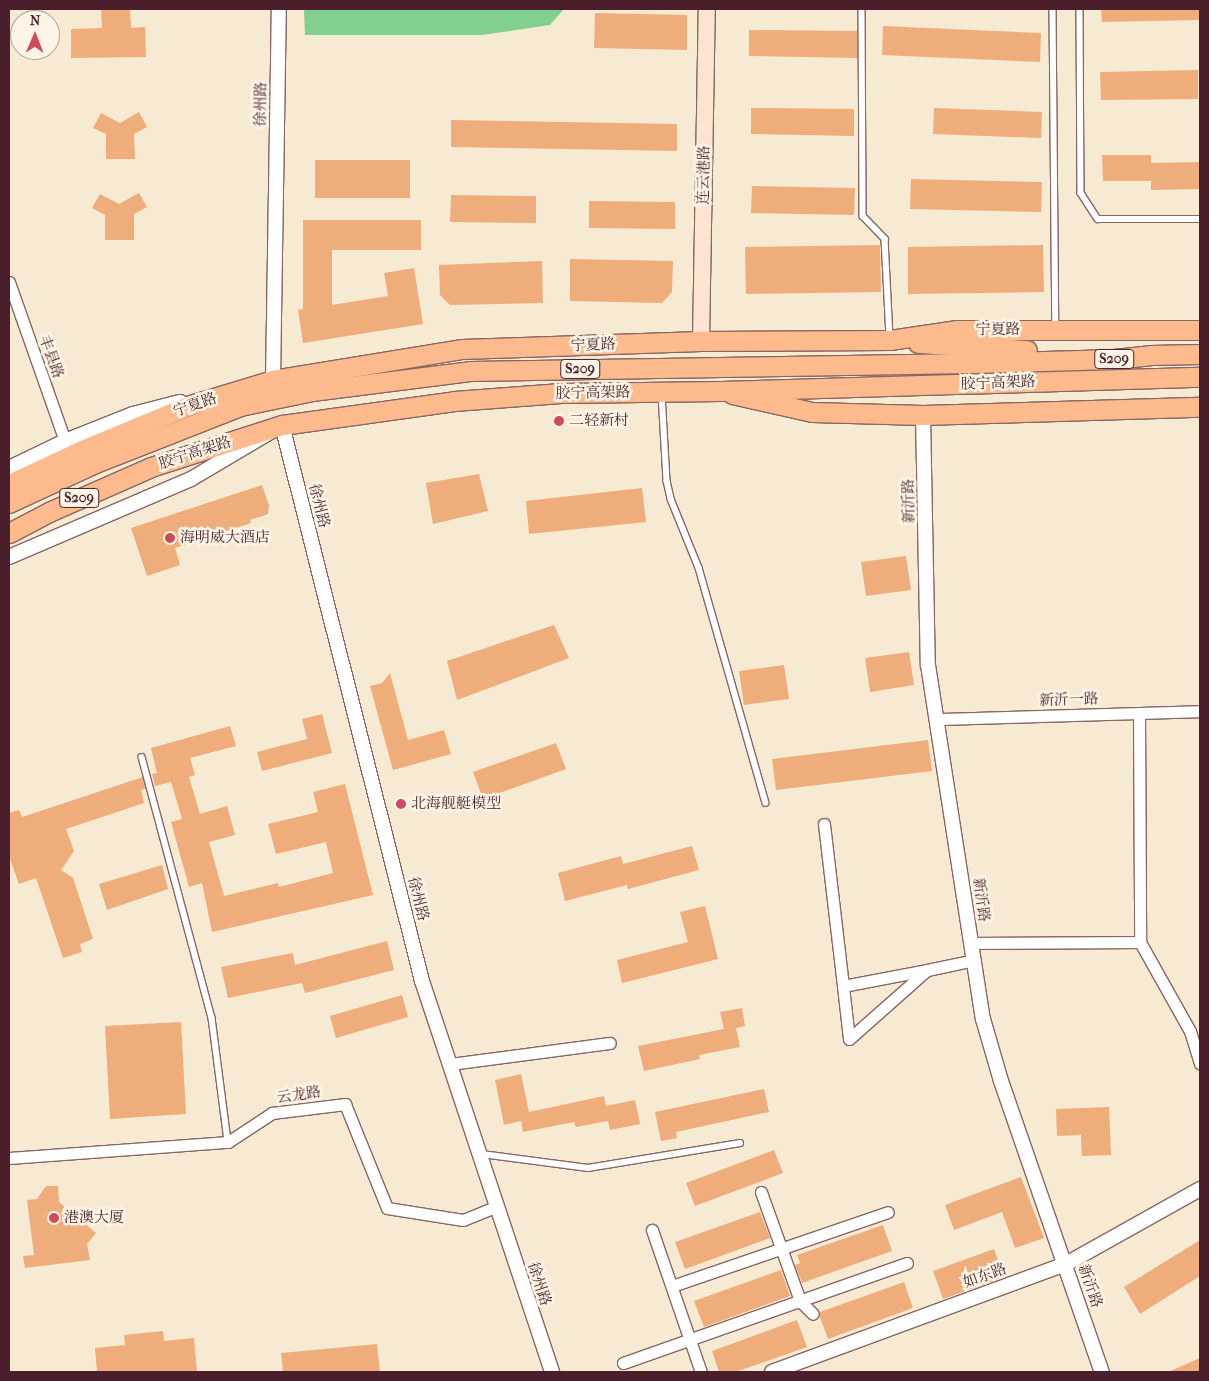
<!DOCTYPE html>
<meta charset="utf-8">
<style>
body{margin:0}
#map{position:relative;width:1209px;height:1381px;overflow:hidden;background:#f7ead2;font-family:"IM FELL French Canon","Noto Serif SC",serif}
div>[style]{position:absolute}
.green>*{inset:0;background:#81d08f}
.building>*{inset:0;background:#efad7c}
.roads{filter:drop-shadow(1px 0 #876665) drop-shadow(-1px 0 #876665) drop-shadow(0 1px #876665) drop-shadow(0 -1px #876665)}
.service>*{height:5.5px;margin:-2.75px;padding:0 2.75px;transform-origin:2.75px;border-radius:2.75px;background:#fff}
.minor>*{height:11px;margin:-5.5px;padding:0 5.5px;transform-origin:5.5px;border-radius:5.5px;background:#fff}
.tertiary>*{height:14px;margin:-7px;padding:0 7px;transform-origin:7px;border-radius:7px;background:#fff}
.secondary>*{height:16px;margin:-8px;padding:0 8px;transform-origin:8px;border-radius:8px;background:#fee3d1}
.primary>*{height:19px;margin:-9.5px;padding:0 9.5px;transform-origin:9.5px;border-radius:9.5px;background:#fcba8d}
.trunk>*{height:19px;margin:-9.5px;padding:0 9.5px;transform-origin:9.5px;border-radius:9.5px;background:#fcba8d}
.dots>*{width:14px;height:14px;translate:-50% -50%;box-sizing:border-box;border:2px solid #fcf5e5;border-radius:50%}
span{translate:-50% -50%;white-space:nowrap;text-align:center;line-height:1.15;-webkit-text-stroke:5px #fcf5e5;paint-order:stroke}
.shield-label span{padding:1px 4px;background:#fcf5e5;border:1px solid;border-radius:4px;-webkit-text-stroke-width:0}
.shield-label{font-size:14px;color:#4a1f2b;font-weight:700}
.street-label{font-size:15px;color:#4a1f2b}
.poi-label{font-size:15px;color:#4a1f2b}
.left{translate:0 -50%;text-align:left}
.frame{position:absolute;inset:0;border:10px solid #4a1f2b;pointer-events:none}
.north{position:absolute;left:10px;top:10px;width:50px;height:50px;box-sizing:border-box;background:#fcf5e5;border:1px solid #b59f9b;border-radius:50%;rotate:1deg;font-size:14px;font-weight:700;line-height:20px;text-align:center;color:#4a1f2b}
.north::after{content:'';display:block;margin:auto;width:18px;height:22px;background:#d1495b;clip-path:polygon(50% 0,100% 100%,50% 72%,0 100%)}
</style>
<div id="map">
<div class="green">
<i style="clip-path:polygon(304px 9px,564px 9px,550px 25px,482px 35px,305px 35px)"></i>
</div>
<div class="building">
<i style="clip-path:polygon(101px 9px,130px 9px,131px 28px,145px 27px,146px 57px,71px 58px,71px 29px,102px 28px)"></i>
<i style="clip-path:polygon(1101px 9px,1200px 9px,1200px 20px,1102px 22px)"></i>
<i style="clip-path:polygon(595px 13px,687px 15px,687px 50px,594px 48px)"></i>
<i style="clip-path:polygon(883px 26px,1041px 33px,1040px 62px,882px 55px)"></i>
<i style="clip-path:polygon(749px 30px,857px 31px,858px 58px,749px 56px)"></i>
<i style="clip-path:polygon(1198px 70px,1198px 99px,1101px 100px,1100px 72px)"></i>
<i style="clip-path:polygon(751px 108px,854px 109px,854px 136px,751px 134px)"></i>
<i style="clip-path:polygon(934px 108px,1042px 112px,1041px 138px,933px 134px)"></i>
<i style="clip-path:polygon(139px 112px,147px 127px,134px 134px,135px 159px,106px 159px,106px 134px,93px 128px,101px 113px,120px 123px)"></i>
<i style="clip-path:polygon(451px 120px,677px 124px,677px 151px,451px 147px)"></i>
<i style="clip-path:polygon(1102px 155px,1151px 155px,1151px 163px,1200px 162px,1200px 189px,1151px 190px,1151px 181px,1103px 181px)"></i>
<i style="clip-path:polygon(315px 160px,410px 160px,410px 198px,315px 198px)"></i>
<i style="clip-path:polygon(911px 179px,1042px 182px,1041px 212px,910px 209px)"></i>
<i style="clip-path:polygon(752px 186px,855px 188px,854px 215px,751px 213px)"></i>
<i style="clip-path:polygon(139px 193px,147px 207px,134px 214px,134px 240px,105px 240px,105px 215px,92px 208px,100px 194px,119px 204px)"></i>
<i style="clip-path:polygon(451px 195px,536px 196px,536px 223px,450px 222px)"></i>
<i style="clip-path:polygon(589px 201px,675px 202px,675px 229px,589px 228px)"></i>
<i style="clip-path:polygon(303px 220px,421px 220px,421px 250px,332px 250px,332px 305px,388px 296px,384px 273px,414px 268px,423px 324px,303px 343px,298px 310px,303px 309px)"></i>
<i style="clip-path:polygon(880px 245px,881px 292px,746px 294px,745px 247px)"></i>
<i style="clip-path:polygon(1043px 245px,1044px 292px,908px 294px,908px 247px)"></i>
<i style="clip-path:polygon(570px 259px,673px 261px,672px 292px,662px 303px,570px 301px)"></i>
<i style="clip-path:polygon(542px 261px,543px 303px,450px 305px,440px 295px,439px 265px)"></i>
<i style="clip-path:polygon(479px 474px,488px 511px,433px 524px,426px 483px)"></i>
<i style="clip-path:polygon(262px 485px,269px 505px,268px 514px,250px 520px,251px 523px,175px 548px,180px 565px,147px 576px,131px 528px)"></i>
<i style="clip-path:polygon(642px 488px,646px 522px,529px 534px,526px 501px)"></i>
<i style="clip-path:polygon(906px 556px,911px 590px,866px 596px,861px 562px)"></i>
<i style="clip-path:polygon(554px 625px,569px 658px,457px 700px,447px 661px)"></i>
<i style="clip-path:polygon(909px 652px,914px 685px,870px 692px,865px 658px)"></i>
<i style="clip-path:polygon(784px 665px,789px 699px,744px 705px,739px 671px)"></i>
<i style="clip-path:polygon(390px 673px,408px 740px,444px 730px,451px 754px,393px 770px,370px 686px,382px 683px)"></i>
<i style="clip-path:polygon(322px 714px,332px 753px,262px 771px,257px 752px,307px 739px,302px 719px)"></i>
<i style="clip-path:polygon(230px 726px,236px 746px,190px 758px,195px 775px,189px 777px,200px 814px,227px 806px,235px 835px,209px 842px,224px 896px,278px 883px,279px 887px,333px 873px,326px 842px,276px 854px,268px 824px,318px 812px,313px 792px,345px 784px,373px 895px,212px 932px,202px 883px,189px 887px,171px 822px,182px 819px,171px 782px,155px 786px,152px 774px,157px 773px,151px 748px)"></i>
<i style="clip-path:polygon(928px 740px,932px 771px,776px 790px,772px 759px)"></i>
<i style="clip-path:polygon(556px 743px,566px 769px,483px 799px,473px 772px)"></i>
<i style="clip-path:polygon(143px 777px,146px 789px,141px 790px,144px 803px,66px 829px,74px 851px,61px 870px,73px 878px,93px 939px,80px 944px,82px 952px,63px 958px,36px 878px,19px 884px,9px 856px,9px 813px,19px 810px,22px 817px)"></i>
<i style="clip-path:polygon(692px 846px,699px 870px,628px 889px,627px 885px,565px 901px,558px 873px,621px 856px,623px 864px)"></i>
<i style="clip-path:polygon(162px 865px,168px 889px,107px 910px,99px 884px)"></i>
<i style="clip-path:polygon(705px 906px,718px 959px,622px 983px,617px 960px,688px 942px,680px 912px)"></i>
<i style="clip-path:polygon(387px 941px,394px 970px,305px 993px,302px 983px,228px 998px,221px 967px,293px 953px,295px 965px)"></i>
<i style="clip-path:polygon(402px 995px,408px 1017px,336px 1038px,330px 1016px)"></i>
<i style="clip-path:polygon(742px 1008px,745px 1026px,736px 1028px,740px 1047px,699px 1055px,700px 1059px,644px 1071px,638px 1046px,724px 1029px,720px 1012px)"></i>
<i style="clip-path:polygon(181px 1022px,186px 1114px,110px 1119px,105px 1026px)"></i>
<i style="clip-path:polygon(521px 1074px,529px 1112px,604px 1096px,606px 1106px,635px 1100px,640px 1124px,610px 1130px,608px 1121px,576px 1127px,574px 1122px,523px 1132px,521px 1121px,504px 1125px,495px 1080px)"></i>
<i style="clip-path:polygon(764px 1089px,769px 1112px,676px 1132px,677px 1138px,661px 1141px,655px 1112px)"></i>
<i style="clip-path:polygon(1109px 1107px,1111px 1155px,1082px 1156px,1081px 1135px,1057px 1136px,1056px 1109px)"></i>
<i style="clip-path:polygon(774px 1150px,783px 1173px,695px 1206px,686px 1183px)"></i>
<i style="clip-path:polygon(1021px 1177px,1044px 1238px,1015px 1248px,1002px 1212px,954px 1230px,945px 1205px)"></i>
<i style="clip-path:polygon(46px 1186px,58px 1186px,59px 1202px,96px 1233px,87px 1244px,90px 1260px,25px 1268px,23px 1256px,34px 1255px,27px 1200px,37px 1199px)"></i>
<i style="clip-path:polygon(760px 1212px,770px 1238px,685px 1269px,675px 1242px)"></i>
<i style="clip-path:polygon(883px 1225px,892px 1251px,802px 1283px,795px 1265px,800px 1263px,797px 1255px)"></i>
<i style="clip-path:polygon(1200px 1240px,1200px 1276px,1140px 1314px,1124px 1287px)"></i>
<i style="clip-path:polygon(994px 1249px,1004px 1277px,943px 1299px,933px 1271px)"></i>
<i style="clip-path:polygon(781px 1270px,790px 1296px,704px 1327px,694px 1301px)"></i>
<i style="clip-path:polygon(904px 1282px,913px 1308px,828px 1339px,820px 1317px,820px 1312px)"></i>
<i style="clip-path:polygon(797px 1320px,807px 1347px,735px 1372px,719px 1372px,712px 1351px)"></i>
<i style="clip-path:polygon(163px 1331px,164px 1341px,194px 1338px,197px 1372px,97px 1372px,95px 1348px,125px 1345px,124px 1335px)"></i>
<i style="clip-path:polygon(377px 1344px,380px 1372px,283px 1372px,281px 1353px)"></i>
<i style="clip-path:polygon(1200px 1358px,1200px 1372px,1168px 1372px)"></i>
</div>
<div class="roads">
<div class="service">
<i style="left:862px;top:9px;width:207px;rotate:89.7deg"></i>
<i style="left:863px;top:216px;width:32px;rotate:46deg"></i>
<i style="left:885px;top:239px;width:99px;rotate:87.1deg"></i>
<i style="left:1053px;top:9px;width:319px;rotate:89.5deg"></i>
<i style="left:1080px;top:9px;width:184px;rotate:89.7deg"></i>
<i style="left:1081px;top:193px;width:31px;rotate:57deg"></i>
<i style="left:1098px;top:219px;width:102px"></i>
<i style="left:662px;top:394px;width:87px;rotate:86.7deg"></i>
<i style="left:667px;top:481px;width:18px;rotate:77deg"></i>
<i style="left:671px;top:499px;width:74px;rotate:67.9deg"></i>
<i style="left:699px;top:568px;width:244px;rotate:74.1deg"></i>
<i style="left:142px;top:757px;width:270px;rotate:75deg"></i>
<i style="left:212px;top:1018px;width:125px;rotate:82.6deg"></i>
<i style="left:482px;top:1154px;width:107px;rotate:7.5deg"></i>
<i style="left:588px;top:1168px;width:154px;rotate:-9.3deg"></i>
</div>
<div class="minor">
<i style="left:9px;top:282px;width:169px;rotate:70.6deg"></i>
<i style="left:1139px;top:713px;width:229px;rotate:89.7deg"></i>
<i style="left:1140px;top:942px;width:102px;rotate:60.7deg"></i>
<i style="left:1190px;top:1031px;width:34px;rotate:73deg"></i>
<i style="left:938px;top:719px;width:262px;rotate:-1.7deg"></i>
<i style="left:824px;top:824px;width:163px;rotate:83.3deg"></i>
<i style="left:971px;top:943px;width:169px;rotate:-0.3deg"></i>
<i style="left:927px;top:970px;width:104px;rotate:138.5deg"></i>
<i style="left:849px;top:1039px;width:53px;rotate:-96.5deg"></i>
<i style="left:843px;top:986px;width:86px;rotate:-10.8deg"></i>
<i style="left:927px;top:970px;width:48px;rotate:-12deg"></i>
<i style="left:450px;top:1064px;width:161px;rotate:-7.5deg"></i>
<i style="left:9px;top:1158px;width:220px;rotate:-4.2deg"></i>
<i style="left:228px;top:1142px;width:53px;rotate:-33.4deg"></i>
<i style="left:272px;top:1113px;width:74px;rotate:-7deg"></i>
<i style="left:345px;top:1104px;width:112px;rotate:68deg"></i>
<i style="left:387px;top:1208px;width:77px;rotate:9deg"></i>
<i style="left:463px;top:1220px;width:37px;rotate:-22deg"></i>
<i style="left:761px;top:1192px;width:116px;rotate:70.3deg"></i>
<i style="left:800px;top:1301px;width:18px;rotate:45deg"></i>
<i style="left:652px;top:1230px;width:150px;rotate:71deg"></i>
<i style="left:672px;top:1286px;width:228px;rotate:-18.9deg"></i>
<i style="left:623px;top:1363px;width:301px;rotate:-19.4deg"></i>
</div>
<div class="tertiary">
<i style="left:273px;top:380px;width:371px;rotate:-89.1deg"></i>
<i style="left:923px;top:415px;width:250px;rotate:88.9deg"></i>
<i style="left:928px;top:665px;width:358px;rotate:81.2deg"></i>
<i style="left:983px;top:1019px;width:65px;rotate:73.8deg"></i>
<i style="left:1001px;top:1081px;width:308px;rotate:70.9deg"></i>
<i style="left:9px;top:468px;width:62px;rotate:-25.7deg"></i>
<i style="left:65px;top:441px;width:73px;rotate:-21.7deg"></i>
<i style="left:133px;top:414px;width:49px;rotate:-14.3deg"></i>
<i style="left:9px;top:557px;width:198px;rotate:-23.2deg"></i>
<i style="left:191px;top:479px;width:106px;rotate:-30.7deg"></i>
<i style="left:282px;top:425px;width:573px;rotate:75.87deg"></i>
<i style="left:422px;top:981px;width:412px;rotate:71.6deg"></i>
<i style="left:772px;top:1372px;width:313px;rotate:-20.2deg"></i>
<i style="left:1066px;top:1264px;width:154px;rotate:-29.2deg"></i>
</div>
<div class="secondary">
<i style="left:701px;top:341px;width:332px;rotate:-89deg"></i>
</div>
<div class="primary">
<i style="left:918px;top:343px;width:109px;rotate:3.7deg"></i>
<i style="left:732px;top:394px;width:82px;rotate:12.7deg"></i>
<i style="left:812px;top:412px;width:111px;rotate:1.5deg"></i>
<i style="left:923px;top:415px;width:277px;rotate:-1.7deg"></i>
<i style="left:9px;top:484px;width:81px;rotate:-25deg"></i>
<i style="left:82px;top:450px;width:117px;rotate:-22.6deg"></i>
<i style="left:190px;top:405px;width:87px;rotate:-16.8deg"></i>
<i style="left:273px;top:380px;width:192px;rotate:-9.3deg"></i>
<i style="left:462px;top:349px;width:239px;rotate:-1.9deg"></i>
<i style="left:701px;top:341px;width:189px;rotate:-0.3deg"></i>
<i style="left:890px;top:340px;width:68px;rotate:-8.5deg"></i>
<i style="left:957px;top:330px;width:243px"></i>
</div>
<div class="trunk">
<i style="left:9px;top:503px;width:93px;rotate:-24.9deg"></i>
<i style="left:93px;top:464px;width:158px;rotate:-21.5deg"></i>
<i style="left:240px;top:406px;width:74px;rotate:-11.8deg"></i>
<i style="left:312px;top:391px;width:159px;rotate:-7.2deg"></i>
<i style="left:470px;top:371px;width:504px;rotate:-0.91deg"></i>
<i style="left:974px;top:363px;width:140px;rotate:-1.6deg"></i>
<i style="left:1114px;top:359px;width:36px;rotate:-6deg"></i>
<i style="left:1150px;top:355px;width:50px;rotate:-1.1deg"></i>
<i style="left:9px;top:533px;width:45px;rotate:-27.7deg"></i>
<i style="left:49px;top:512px;width:111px;rotate:-23.8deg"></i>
<i style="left:151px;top:467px;width:138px;rotate:-17.8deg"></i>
<i style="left:282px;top:425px;width:174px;rotate:-7.9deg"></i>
<i style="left:454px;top:401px;width:107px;rotate:-4.3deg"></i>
<i style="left:561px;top:393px;width:160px;rotate:-0.7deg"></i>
<i style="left:721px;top:391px;width:479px;rotate:-1.7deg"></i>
</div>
</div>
<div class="dots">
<i style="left:559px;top:421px;background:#d1495b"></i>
<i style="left:170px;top:538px;background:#d1495b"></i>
<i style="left:401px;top:804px;background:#d1495b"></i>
<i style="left:54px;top:1218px;background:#d1495b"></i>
</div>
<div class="shield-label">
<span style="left:1114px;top:359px">S209</span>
<span style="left:580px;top:369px">S209</span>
<span style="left:79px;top:498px">S209</span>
</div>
<div class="street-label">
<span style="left:261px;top:104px;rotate:-89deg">徐州路</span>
<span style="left:704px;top:175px;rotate:-89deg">连云港路</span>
<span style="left:998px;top:330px">宁夏路</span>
<span style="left:593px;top:345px;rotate:-2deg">宁夏路</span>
<span style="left:51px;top:357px;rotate:70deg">丰县路</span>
<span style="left:998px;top:383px;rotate:-2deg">胶宁高架路</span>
<span style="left:593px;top:393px;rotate:-1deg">胶宁高架路</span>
<span style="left:195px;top:405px;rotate:-19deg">宁夏路</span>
<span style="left:195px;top:453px;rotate:-18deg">胶宁高架路</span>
<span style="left:909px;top:501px;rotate:-91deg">新沂路</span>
<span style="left:319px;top:506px;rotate:76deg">徐州路</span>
<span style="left:1069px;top:700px;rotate:-2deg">新沂一路</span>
<span style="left:418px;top:899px;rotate:76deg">徐州路</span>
<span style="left:981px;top:900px;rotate:82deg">新沂路</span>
<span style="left:299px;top:1095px;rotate:-8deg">云龙路</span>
<span style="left:985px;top:1276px;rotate:-20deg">如东路</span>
<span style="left:539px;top:1284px;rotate:72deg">徐州路</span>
<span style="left:1090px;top:1286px;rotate:71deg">新沂路</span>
</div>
<div class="poi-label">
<span class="left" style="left:569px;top:421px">二轻新村</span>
<span class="left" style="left:180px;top:538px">海明威大酒店</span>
<span class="left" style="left:411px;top:804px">北海舰艇模型</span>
<span class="left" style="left:64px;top:1218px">港澳大厦</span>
</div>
<div class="frame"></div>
<div class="north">N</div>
</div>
